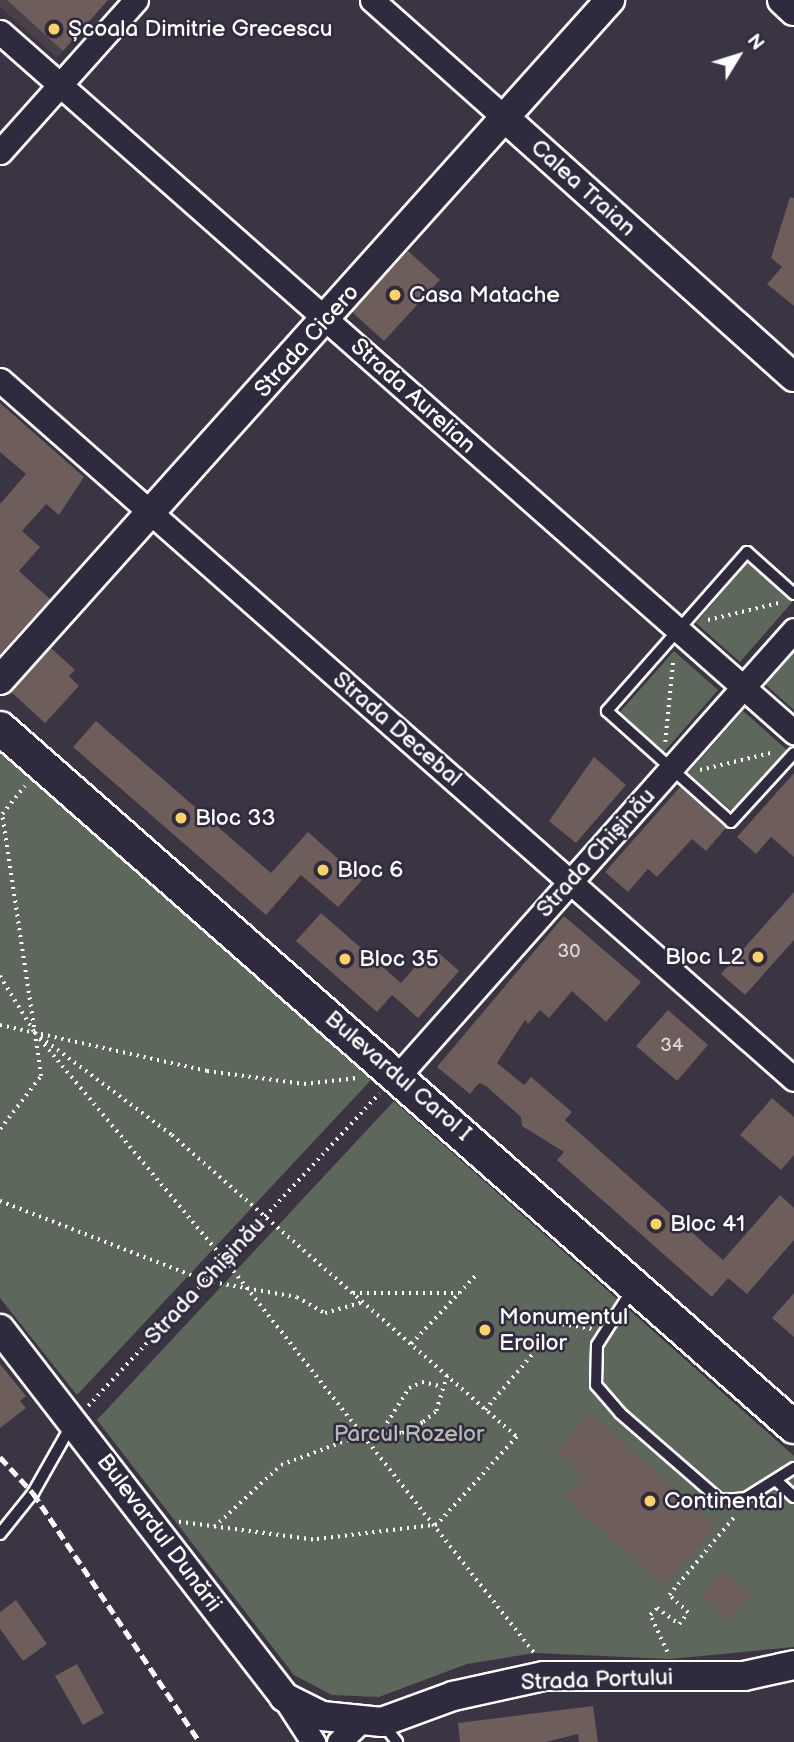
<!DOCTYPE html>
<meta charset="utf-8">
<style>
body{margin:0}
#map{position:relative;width:794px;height:1742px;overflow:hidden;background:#3b3443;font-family:"Balsamiq Sans",sans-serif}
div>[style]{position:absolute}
.built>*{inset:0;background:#4a404a}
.green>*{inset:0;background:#5d675b}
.building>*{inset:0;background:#6d5d5b}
.path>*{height:3.5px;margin-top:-1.75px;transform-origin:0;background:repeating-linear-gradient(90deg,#fff 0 2px,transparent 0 7px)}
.roads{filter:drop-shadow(2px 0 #fff) drop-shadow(-2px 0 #fff) drop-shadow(0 2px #fff) drop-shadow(0 -2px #fff)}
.service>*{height:10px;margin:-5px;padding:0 5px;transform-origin:5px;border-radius:5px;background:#2f2a3d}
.minor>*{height:23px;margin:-11.5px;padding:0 11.5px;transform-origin:11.5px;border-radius:11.5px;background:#2f2a3d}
.tertiary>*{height:28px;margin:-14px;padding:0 14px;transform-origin:14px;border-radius:14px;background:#2f2a3d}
.secondary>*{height:32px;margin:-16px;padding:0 16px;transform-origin:16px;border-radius:16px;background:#2f2a3d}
.rail>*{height:5px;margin-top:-2.5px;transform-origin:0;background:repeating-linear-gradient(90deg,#fff 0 10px,transparent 0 15px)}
.dots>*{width:19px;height:19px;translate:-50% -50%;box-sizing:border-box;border:4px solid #2f2a3d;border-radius:50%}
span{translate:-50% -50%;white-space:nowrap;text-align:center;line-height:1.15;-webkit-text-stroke:5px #2f2a3d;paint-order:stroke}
.number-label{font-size:19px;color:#dad6d6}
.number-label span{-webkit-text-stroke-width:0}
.poi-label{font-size:23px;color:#fff}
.left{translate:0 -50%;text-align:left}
.right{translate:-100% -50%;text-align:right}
.street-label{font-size:23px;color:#fff}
.park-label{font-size:23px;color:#b6bbb5}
.north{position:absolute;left:703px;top:21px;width:70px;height:70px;-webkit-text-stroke:5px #2f2a3d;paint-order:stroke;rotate:52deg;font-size:19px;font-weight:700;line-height:28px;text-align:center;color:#fff}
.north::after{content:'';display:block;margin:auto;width:24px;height:32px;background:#fff;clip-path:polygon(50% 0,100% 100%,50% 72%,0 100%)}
</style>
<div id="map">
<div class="built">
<i style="clip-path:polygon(0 0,108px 0,57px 58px,0 7px)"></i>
</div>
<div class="green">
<i style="clip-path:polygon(750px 560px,794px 600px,740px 662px,696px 623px)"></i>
<i style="clip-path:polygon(674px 651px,718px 690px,664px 752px,619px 713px)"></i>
<i style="clip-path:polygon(794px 651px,794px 710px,765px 684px)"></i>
<i style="clip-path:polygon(743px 711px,787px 750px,733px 812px,688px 773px)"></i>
<i style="clip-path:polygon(0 751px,371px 1080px,77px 1395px,0 1298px)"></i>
<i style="clip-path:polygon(394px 1101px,794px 1456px,794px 1647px,670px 1659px,535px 1653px,467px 1664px,379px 1697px,332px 1695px,294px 1675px,97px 1420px)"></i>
</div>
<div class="building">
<i style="clip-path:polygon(7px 0,108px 0,63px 51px)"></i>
<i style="clip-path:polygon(790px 197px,794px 198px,794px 306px,767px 284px,782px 267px,771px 258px)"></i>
<i style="clip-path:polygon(408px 251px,440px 280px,384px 341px,352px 312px)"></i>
<i style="clip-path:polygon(0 403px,84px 477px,59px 515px,46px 504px,22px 531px,40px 547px,19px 571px,50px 599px,0 654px,0 504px,26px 474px,0 452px)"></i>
<i style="clip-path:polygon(51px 648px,75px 670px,69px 676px,79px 686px,45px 723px,11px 692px)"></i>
<i style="clip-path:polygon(96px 721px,271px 873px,308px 832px,362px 880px,338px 907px,301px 875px,266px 915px,73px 747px)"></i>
<i style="clip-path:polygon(594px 757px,626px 785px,576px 843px,549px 821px)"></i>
<i style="clip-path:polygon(794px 773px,794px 857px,771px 837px,756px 854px,737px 837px)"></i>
<i style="clip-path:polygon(680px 787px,726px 828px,706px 851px,692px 839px,657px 877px,648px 869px,628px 892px,605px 872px)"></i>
<i style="clip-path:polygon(794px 892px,794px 940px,745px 995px,721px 974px)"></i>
<i style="clip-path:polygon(321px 913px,401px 983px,432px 947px,459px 971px,418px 1018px,392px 995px,377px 1012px,296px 941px)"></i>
<i style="clip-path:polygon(564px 916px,641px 982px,606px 1022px,572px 991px,549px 1018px,540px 1010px,528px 1024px,525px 1020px,497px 1063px,524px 1085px,531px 1077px,572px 1112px,565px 1120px,723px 1260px,780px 1195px,794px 1208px,794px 1240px,747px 1294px,728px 1278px,712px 1297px,557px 1160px,564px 1152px,522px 1126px,521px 1117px,486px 1086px,479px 1083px,470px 1094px,437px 1067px)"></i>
<i style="clip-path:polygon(668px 1010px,708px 1045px,677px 1081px,636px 1046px)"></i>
<i style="clip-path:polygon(772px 1098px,794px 1117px,794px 1155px,781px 1170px,740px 1135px)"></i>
<i style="clip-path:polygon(794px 1293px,794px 1337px,772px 1318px)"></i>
<i style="clip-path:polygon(0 1364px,26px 1396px,20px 1401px,26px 1408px,0 1428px)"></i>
<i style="clip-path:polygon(590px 1413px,717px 1526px,664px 1586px,565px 1498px,584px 1477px,556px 1451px)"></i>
<i style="clip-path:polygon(723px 1571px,751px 1595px,729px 1620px,701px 1596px)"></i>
<i style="clip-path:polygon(16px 1600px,47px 1644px,23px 1661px,0 1629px,0 1612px)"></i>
<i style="clip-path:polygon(77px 1664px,104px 1713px,83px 1725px,55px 1676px)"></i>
<i style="clip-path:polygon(593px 1706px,598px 1742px,579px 1742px,578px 1734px,546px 1742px,460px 1742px,458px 1723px)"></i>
</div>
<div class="path">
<i style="left:708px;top:620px;width:73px;rotate:-13.5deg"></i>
<i style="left:665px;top:742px;width:82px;rotate:-84.4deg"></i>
<i style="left:700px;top:770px;width:73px;rotate:-13.5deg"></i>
<i style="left:0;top:976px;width:67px;rotate:58.4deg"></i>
<i style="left:0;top:1025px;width:212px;rotate:12.5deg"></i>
<i style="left:207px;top:1071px;width:98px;rotate:7.6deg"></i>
<i style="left:304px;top:1084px;width:54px;rotate:-6.3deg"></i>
<i style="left:35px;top:1033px;width:171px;rotate:36.7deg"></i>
<i style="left:172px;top:1135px;width:459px;rotate:41.2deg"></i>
<i style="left:517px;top:1437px;width:119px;rotate:132.3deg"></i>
<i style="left:437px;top:1525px;width:125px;rotate:173.1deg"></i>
<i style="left:313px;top:1540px;width:136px;rotate:-172.4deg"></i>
<i style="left:40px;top:1039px;width:288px;rotate:50.1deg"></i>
<i style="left:225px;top:1260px;width:503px;rotate:51.79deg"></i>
<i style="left:0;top:1129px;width:67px;rotate:-52.3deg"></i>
<i style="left:41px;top:1076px;width:265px;rotate:-98.5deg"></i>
<i style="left:2px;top:814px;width:36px;rotate:-51deg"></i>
<i style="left:0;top:1201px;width:221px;rotate:21.2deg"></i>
<i style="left:206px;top:1281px;width:92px;rotate:10deg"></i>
<i style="left:297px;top:1297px;width:32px;rotate:30deg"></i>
<i style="left:325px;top:1313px;width:40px;rotate:-16deg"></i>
<i style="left:353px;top:1293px;width:106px"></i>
<i style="left:562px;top:1324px;width:30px;rotate:9deg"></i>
<i style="left:411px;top:1344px;width:95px;rotate:-46.7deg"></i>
<i style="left:88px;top:1406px;width:427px;rotate:-47deg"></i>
<i style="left:485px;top:1410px;width:94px;rotate:-49.7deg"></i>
<i style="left:383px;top:1429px;width:49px;rotate:-57.6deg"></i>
<i style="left:409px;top:1388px;width:14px;rotate:-25deg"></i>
<i style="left:422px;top:1382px;width:17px;rotate:13deg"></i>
<i style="left:214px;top:1527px;width:91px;rotate:-42.8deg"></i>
<i style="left:281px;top:1465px;width:89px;rotate:-20.5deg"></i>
<i style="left:364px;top:1434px;width:38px;rotate:-2deg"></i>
<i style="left:402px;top:1433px;width:24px;rotate:-28deg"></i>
<i style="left:423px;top:1422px;width:17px;rotate:-40deg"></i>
<i style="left:436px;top:1411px;width:37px;rotate:-73deg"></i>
<i style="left:667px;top:1652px;width:41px;rotate:-114.7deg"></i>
<i style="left:650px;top:1615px;width:10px;rotate:-45deg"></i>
<i style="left:657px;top:1608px;width:27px;rotate:36deg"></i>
<i style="left:679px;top:1624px;width:14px;rotate:-51deg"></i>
<i style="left:688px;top:1613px;width:26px;rotate:-137deg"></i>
<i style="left:669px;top:1595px;width:104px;rotate:-50.1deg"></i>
</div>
<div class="roads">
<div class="service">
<i style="left:794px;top:594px;width:63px;rotate:-138.2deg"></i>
<i style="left:747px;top:552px;width:212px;rotate:131.4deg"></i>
<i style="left:607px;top:711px;width:166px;rotate:41.8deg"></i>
<i style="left:731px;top:822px;width:93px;rotate:-47.6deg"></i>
<i style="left:632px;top:1290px;width:65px;rotate:122.5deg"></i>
<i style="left:597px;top:1345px;width:40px;rotate:91.4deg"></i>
<i style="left:596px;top:1385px;width:37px;rotate:49deg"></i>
<i style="left:620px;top:1413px;width:133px;rotate:41deg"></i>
<i style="left:720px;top:1500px;width:26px;rotate:-4deg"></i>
<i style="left:746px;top:1498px;width:57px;rotate:-32deg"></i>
<i style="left:778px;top:1482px;width:22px;rotate:43deg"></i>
<i style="left:0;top:1534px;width:53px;rotate:-51.2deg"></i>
<i style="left:33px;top:1493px;width:79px;rotate:-60.5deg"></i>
<i style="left:383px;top:1724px;width:23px;rotate:52deg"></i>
</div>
<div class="minor">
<i style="left:372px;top:0;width:178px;rotate:41.6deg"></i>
<i style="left:0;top:32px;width:1059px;rotate:41.4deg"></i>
<i style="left:0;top:152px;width:204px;rotate:-48.2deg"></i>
<i style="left:0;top:380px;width:1058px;rotate:41.36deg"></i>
<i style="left:398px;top:1076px;width:596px;rotate:-48.4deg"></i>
<i style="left:284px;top:1697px;width:54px;rotate:57.2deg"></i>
<i style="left:339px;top:1742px;width:28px;rotate:-44deg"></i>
</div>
<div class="tertiary">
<i style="left:782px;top:0;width:16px;rotate:43deg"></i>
<i style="left:505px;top:118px;width:388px;rotate:41.9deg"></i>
<i style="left:0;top:680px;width:914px;rotate:-48.11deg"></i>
<i style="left:0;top:1329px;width:465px;rotate:52.3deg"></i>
<i style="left:284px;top:1697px;width:42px;rotate:26.6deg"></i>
<i style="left:322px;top:1716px;width:60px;rotate:5.7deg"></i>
<i style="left:382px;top:1722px;width:76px;rotate:-20.1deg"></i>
<i style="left:453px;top:1696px;width:93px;rotate:-12.4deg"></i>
<i style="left:544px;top:1676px;width:200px"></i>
<i style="left:744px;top:1676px;width:51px;rotate:-12.4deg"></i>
</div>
<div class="secondary">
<i style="left:0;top:728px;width:1058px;rotate:41.36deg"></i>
</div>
</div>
<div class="rail">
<i style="left:0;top:1457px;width:49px;rotate:47.5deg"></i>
<i style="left:33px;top:1493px;width:300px;rotate:56.2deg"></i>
</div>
<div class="dots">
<i style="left:54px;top:29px;background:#ffd166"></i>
<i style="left:395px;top:295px;background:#ffd166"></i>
<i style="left:181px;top:818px;background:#ffd166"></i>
<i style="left:323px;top:870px;background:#ffd166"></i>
<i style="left:758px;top:957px;background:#ffd166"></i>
<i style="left:345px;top:959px;background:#ffd166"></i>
<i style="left:656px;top:1224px;background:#ffd166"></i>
<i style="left:485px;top:1330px;background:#ffd166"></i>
<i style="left:650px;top:1501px;background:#ffd166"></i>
</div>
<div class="number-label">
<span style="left:569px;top:952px">30</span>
<span style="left:672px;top:1046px">34</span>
</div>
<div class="poi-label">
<span class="left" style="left:68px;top:29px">Școala Dimitrie Grecescu</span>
<span class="left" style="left:409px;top:295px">Casa Matache</span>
<span class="left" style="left:195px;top:818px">Bloc 33</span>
<span class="left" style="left:337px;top:870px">Bloc 6</span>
<span class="right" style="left:744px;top:957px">Bloc L2</span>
<span class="left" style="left:359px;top:959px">Bloc 35</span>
<span class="left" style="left:670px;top:1224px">Bloc 41</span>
<span class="left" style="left:499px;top:1330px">Monumentul<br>Eroilor</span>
<span class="left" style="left:664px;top:1501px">Continental</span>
</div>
<div class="street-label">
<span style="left:583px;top:188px;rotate:42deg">Calea Traian</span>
<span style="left:307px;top:341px;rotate:-48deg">Strada Cicero</span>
<span style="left:413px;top:396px;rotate:42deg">Strada Aurelian</span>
<span style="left:397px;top:729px;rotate:41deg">Strada Decebal</span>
<span style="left:596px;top:853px;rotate:-48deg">Strada Chișinău</span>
<span style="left:398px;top:1076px;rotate:41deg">Bulevardul Carol I</span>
<span style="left:205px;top:1281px;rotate:-47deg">Strada Chișinău</span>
<span style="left:159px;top:1533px;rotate:53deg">Bulevardul Dunării</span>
<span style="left:597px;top:1680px;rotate:-2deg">Strada Portului</span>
</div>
<div class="park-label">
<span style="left:409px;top:1434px">Parcul Rozelor</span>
</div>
<div class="north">N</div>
</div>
